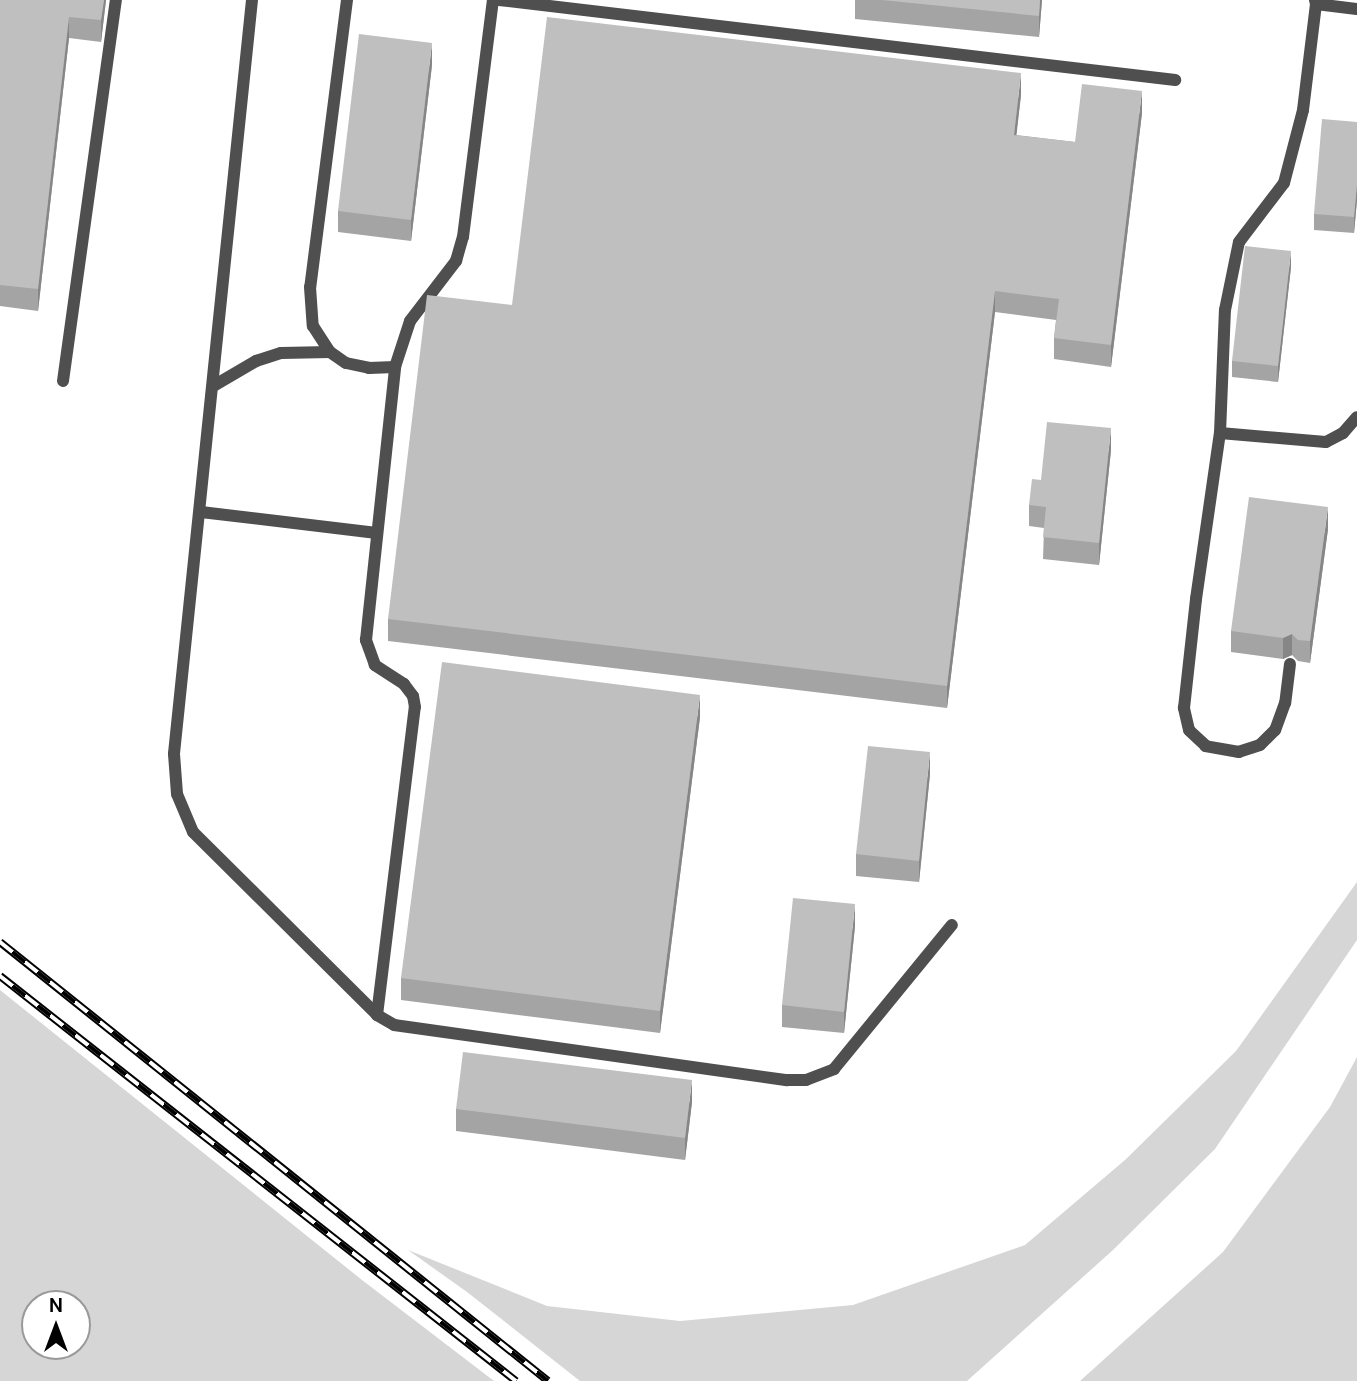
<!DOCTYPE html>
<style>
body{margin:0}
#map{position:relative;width:1357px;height:1381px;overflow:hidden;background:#fff;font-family:"DM Sans",sans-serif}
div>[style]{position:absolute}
.green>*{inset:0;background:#d6d6d6}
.lane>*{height:12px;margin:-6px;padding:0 6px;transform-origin:6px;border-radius:6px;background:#4f4f4f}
.rail>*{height:8px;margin-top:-4px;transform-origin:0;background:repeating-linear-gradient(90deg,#fff 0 16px,#000 0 32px);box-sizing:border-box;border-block:2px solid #000}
.wall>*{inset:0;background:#a4a4a4}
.shaded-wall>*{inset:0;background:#868686}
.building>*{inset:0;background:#bfbfbf}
span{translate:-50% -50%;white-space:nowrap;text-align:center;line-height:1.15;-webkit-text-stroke:5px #fff;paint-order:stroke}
.north{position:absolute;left:21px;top:1290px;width:70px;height:70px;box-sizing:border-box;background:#fff;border:2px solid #999;border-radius:50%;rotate:0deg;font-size:19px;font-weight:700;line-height:28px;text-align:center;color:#000}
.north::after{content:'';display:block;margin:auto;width:24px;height:32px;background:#000;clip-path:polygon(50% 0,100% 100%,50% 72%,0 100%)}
</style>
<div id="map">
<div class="green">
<i style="clip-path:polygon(1357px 882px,1357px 940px,1215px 1149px,1113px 1250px,967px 1381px,580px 1381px,467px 1292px,408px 1250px,547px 1306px,680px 1321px,853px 1305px,1025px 1245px,1125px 1160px,1236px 1051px)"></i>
<i style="clip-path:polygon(evenodd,0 990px,362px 1280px,494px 1381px,0 1381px,0 990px,35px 1304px,77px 1304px,77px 1346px,35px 1346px,35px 1304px)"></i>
<i style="clip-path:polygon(1357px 1057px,1357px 1381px,1080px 1381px,1223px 1252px,1330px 1107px)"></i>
</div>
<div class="lane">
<i style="left:252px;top:0;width:758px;rotate:95.91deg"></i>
<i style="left:174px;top:754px;width:40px;rotate:85.7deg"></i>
<i style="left:177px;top:794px;width:41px;rotate:67.2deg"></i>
<i style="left:193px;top:832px;width:260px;rotate:44.8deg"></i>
<i style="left:377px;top:1015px;width:20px;rotate:30deg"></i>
<i style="left:394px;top:1025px;width:397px;rotate:8deg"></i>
<i style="left:787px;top:1080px;width:19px"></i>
<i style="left:806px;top:1080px;width:30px;rotate:-21deg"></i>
<i style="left:834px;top:1069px;width:186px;rotate:-50.7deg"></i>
<i style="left:347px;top:0;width:289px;rotate:97.3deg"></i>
<i style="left:310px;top:287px;width:39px;rotate:86deg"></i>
<i style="left:313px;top:326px;width:31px;rotate:57deg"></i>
<i style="left:330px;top:352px;width:19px;rotate:35deg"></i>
<i style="left:346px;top:363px;width:24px;rotate:12deg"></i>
<i style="left:369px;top:368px;width:26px;rotate:-2deg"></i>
<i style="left:395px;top:367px;width:48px;rotate:-71.9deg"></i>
<i style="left:410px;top:321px;width:76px;rotate:-52.5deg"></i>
<i style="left:456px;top:261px;width:25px;rotate:-74deg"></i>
<i style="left:463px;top:237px;width:239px;rotate:-82.8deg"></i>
<i style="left:499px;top:0;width:681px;rotate:6.75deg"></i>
<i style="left:1315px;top:0;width:4px;rotate:76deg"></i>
<i style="left:1316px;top:4px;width:41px;rotate:7deg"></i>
<i style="left:63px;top:381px;width:385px;rotate:-82.1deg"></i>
<i style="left:215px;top:385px;width:48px;rotate:-30.3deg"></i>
<i style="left:256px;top:361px;width:26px;rotate:-18deg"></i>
<i style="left:281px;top:353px;width:49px;rotate:-1.2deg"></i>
<i style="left:1220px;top:433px;width:106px;rotate:4.9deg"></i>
<i style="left:1326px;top:442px;width:19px;rotate:-28deg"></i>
<i style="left:1343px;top:433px;width:21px;rotate:-49deg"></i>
<i style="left:201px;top:512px;width:177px;rotate:6.8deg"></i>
<i style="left:1290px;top:664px;width:39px;rotate:97deg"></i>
<i style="left:1285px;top:703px;width:29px;rotate:110deg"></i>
<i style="left:1275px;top:730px;width:21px;rotate:135deg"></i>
<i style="left:1260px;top:745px;width:22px;rotate:162deg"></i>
<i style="left:1239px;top:752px;width:34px;rotate:-170deg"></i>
<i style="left:1206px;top:746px;width:23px;rotate:-137deg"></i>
<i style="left:1189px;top:730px;width:23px;rotate:-103deg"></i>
<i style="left:1184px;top:708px;width:110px;rotate:-83.7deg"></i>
<i style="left:1196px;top:599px;width:168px;rotate:-81.8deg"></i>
<i style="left:1220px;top:433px;width:123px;rotate:-87.7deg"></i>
<i style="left:1225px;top:310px;width:69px;rotate:-78.4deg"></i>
<i style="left:1239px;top:242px;width:74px;rotate:-52.7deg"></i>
<i style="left:1284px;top:183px;width:75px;rotate:-75.4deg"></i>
<i style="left:1303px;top:110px;width:107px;rotate:-83deg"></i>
<i style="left:377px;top:1015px;width:310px;rotate:-83deg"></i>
<i style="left:415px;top:707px;width:11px;rotate:-100deg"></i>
<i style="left:413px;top:696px;width:15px;rotate:-127deg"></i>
<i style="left:404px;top:684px;width:35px;rotate:-147deg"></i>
<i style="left:375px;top:665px;width:27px;rotate:-110deg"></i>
<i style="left:366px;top:640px;width:275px;rotate:-83.9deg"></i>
</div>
<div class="rail">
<i style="left:0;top:942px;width:702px;rotate:38.7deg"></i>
<i style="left:0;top:976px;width:656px;rotate:38.13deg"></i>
</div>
<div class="wall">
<i style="clip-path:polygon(0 0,106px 0,101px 42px,69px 38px,38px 311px,0 306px)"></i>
<i style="clip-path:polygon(855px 0,1042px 0,1039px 37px,855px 19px)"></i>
<i style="clip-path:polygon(432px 65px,411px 241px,338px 232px,338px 211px)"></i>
<i style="clip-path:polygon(1021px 95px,1016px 135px,1075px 142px,1142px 113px,1111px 367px,1054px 359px,1054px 338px,1056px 320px,995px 312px,947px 708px,388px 641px,388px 619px)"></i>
<i style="clip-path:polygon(1357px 122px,1357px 200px,1354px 233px,1314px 230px,1314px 214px)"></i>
<i style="clip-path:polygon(1291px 267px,1278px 382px,1232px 377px,1232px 361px)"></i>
<i style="clip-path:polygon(1111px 450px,1099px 565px,1043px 559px,1044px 528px,1029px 526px,1029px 505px,1041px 480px)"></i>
<i style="clip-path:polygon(1328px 529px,1310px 663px,1298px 661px,1292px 655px,1283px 659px,1231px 652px,1231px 631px)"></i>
<i style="clip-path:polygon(700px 717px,660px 1033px,401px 1000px,401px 978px)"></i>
<i style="clip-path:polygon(930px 774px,919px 882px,856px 876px,856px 854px)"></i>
<i style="clip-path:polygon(855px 926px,844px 1033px,782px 1027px,782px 1005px)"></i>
<i style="clip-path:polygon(692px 1102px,685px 1160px,456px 1131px,456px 1109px)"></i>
</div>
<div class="shaded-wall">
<i style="clip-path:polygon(104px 0,106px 0,101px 42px,101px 20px)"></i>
<i style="clip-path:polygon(1040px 0,1042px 0,1039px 37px,1039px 16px)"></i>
<i style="clip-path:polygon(69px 17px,69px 38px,38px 311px,38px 289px)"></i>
<i style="clip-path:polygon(432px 43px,432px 65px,411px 241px,411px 220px)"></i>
<i style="clip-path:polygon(1021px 73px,1021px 95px,1014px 157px,1014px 135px)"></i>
<i style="clip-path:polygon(1142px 91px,1142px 113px,1111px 367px,1111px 345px)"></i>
<i style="clip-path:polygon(1357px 184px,1357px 200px,1354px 233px,1354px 217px)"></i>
<i style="clip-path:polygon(1291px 251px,1291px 267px,1278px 382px,1278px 366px)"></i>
<i style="clip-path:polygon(995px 291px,995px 312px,947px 708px,947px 686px)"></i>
<i style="clip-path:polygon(1111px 428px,1111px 450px,1099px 565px,1099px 543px)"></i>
<i style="clip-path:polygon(1328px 507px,1328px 529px,1310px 663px,1310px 641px)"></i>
<i style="clip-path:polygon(1292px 634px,1292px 655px,1283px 659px,1283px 638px)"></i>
<i style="clip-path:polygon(700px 695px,700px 717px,660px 1033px,660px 1011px)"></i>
<i style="clip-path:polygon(930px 752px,930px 774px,919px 882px,919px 861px)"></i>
<i style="clip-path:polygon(855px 904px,855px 926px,844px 1033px,844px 1012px)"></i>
<i style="clip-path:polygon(692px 1080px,692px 1102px,685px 1160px,685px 1138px)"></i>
</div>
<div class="building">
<i style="clip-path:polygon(0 0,104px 0,101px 20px,69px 17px,38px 289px,0 285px)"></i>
<i style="clip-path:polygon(882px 0,1040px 0,1039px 16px)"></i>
<i style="clip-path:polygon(547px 17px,1021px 73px,1014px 135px,1075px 142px,1082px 84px,1142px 91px,1111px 345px,1054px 338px,1059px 299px,995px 291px,947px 686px,388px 619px,427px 295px,512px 305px)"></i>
<i style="clip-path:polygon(359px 34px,432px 43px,411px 220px,338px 211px)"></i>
<i style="clip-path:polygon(1322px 119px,1357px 122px,1357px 184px,1354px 217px,1314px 214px)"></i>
<i style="clip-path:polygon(1245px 246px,1291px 251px,1278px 366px,1232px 361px)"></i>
<i style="clip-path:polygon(1047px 422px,1111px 428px,1099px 543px,1043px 537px,1046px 507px,1029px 505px,1032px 479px,1041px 480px)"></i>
<i style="clip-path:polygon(1249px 497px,1328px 507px,1310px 641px,1298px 640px,1292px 634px,1283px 638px,1231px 631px)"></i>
<i style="clip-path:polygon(442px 662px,700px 695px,660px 1011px,401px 978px)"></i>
<i style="clip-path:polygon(868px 746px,930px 752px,919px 861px,856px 854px)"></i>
<i style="clip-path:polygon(793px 898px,855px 904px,844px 1012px,782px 1005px)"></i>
<i style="clip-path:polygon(463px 1052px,692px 1080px,685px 1138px,456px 1109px)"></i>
</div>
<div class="north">N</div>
</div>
